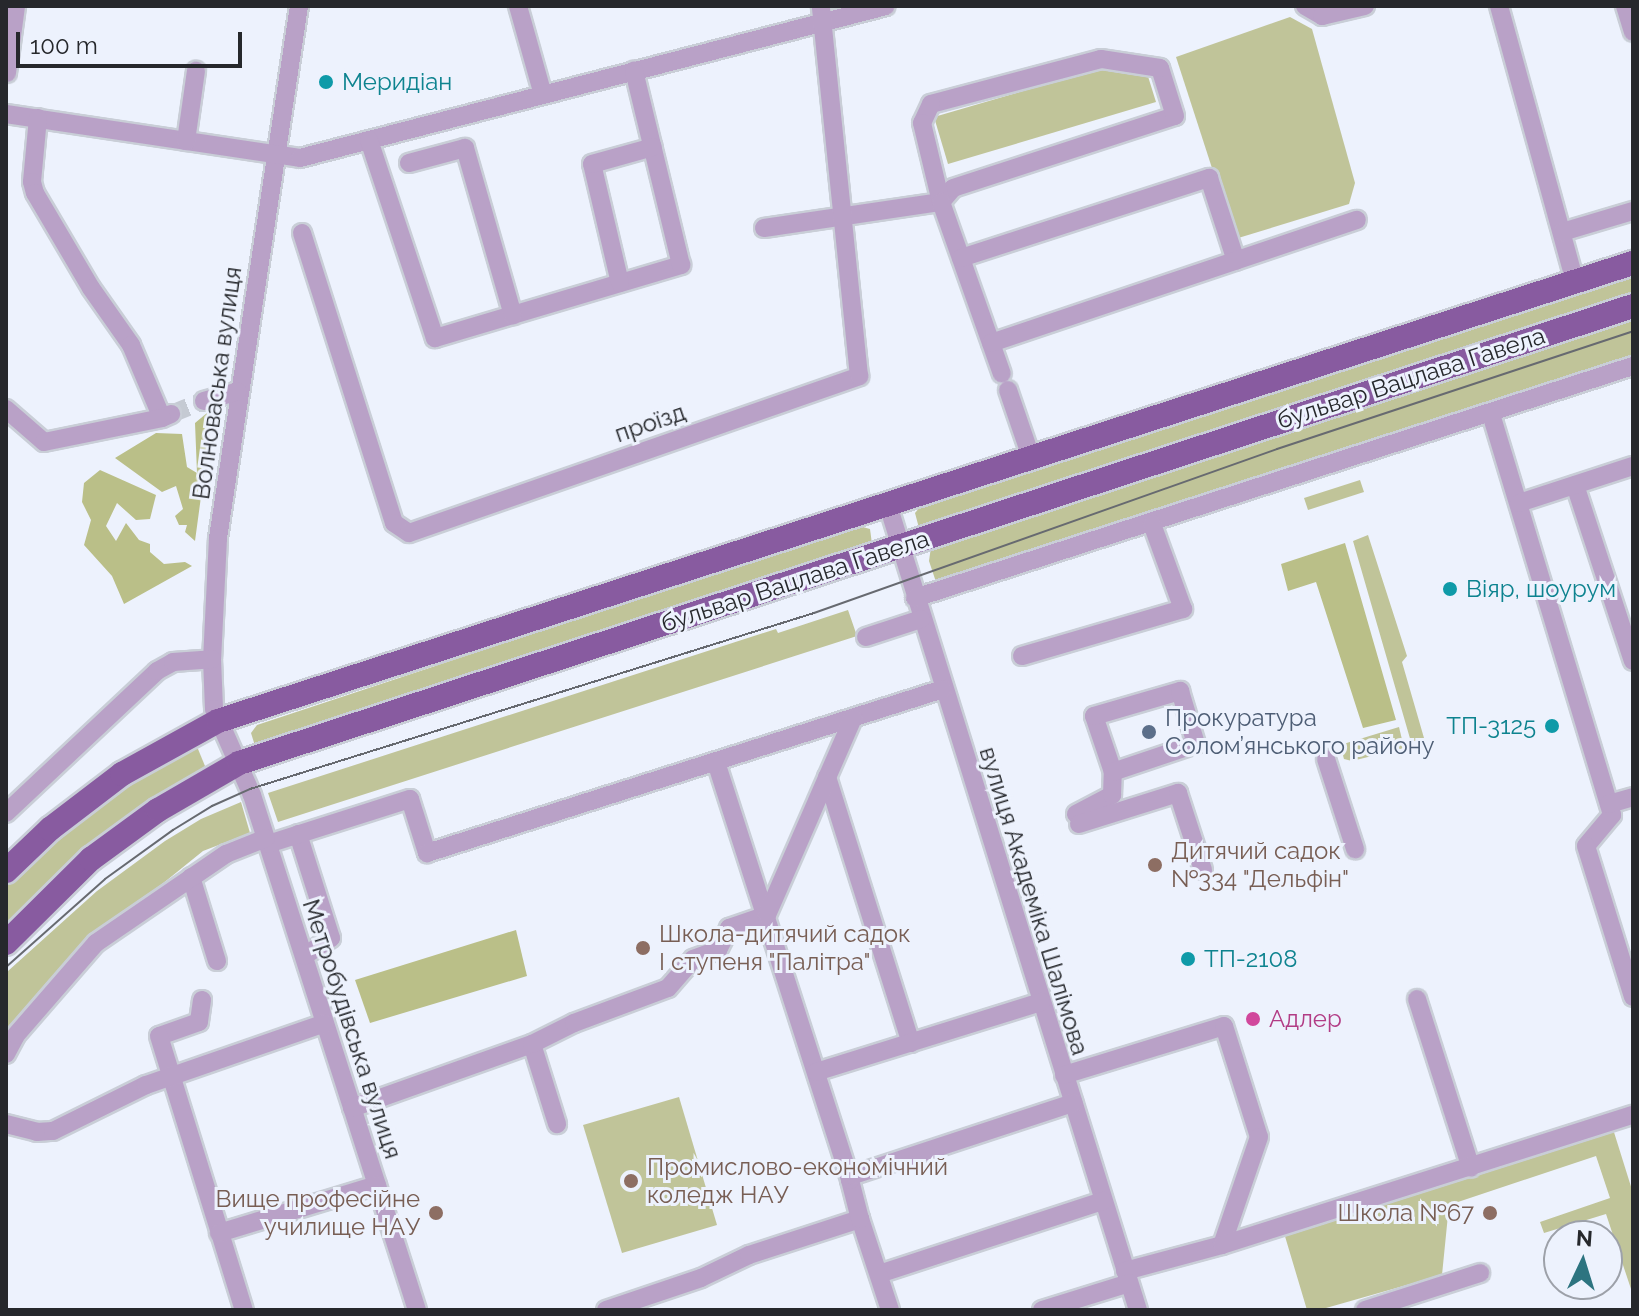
<!DOCTYPE html>
<meta charset="utf-8">
<style>
body{margin:0}
#map{position:relative;width:1639px;height:1316px;overflow:hidden;background:#edf2fd;font-family:Raleway,sans-serif}
div>[style]{position:absolute}
.green>*{inset:0;background:#c0c499}
.forest>*{inset:0;background:#babf88}
.minor-tunnel>*{height:18px;margin-top:-9px;transform-origin:0;background:repeating-linear-gradient(90deg,#c5cad3 0 18px,transparent 0 27px)}
.roads{filter:drop-shadow(2px 0 #c9ced7) drop-shadow(-2px 0 #c9ced7) drop-shadow(0 2px #c9ced7) drop-shadow(0 -2px #c9ced7)}
.minor>*{height:18px;margin:-9px;padding:0 9px;transform-origin:9px;border-radius:9px;background:#b9a1c7}
.major>*{height:24px;margin:-12px;padding:0 12px;transform-origin:12px;border-radius:12px;background:#885ba0}
.tram>*{height:2px;margin:-1px;padding:0 1px;transform-origin:1px;border-radius:1px;background:#676a70}
.dots>*{width:22px;height:22px;translate:-50% -50%;box-sizing:border-box;border:4px solid #edf2fd;border-radius:50%}
span{translate:-50% -50%;white-space:nowrap;text-align:center;line-height:1.15;-webkit-text-stroke:6px #edf2fd;paint-order:stroke}
.culture-label{font-size:24px;color:#0d838f}
.left{translate:0 -50%;text-align:left}
.right{translate:-100% -50%;text-align:right}
.street-label{font-size:24px;color:#26282c}
.service-label{font-size:24px;color:#4e5e75}
.education-label{font-size:24px;color:#785e54}
.hotel-label{font-size:24px;color:#b23c85}
.frame{position:absolute;inset:0;border:8px solid #26282c;pointer-events:none}
.north{position:absolute;left:1543px;top:1220px;width:80px;height:80px;box-sizing:border-box;background:#edf2fd;border:2px solid #9da1a9;border-radius:50%;rotate:4deg;font-size:22px;font-weight:700;line-height:32px;text-align:center;color:#26282c}
.north::after{content:'';display:block;margin:auto;width:28px;height:36px;background:#2d7480;clip-path:polygon(50% 0,100% 100%,50% 72%,0 100%)}
.scale{position:absolute;left:16px;top:32px;width:226px;height:36px;box-sizing:border-box;border:4px solid #26282c;border-top:0;padding-left:10px;font-size:24px;line-height:28px;white-space:nowrap;color:#26282c;-webkit-text-stroke:6px #edf2fd;paint-order:stroke}
</style>
<div id="map">
<div class="green">
<i style="clip-path:polygon(1290px 17px,1312px 29px,1355px 183px,1349px 204px,1235px 239px,1176px 57px)"></i>
<i style="clip-path:polygon(1109px 66px,1146px 70px,1156px 102px,948px 164px,934px 117px)"></i>
<i style="clip-path:polygon(1633px 269px,1633px 298px,919px 528px,915px 513px,920px 507px)"></i>
<i style="clip-path:polygon(1633px 316px,1633px 360px,942px 586px,935px 579px,929px 561px,931px 547px)"></i>
<i style="clip-path:polygon(1360px 480px,1364px 492px,1308px 510px,1304px 498px)"></i>
<i style="clip-path:polygon(859px 526px,870px 529px,872px 544px,256px 749px,251px 733px,257px 725px)"></i>
<i style="clip-path:polygon(1368px 535px,1407px 656px,1402px 662px,1424px 738px,1411px 742px,1353px 541px)"></i>
<i style="clip-path:polygon(848px 610px,857px 636px,278px 822px,268px 793px,776px 629px,778px 633px)"></i>
<i style="clip-path:polygon(1399px 727px,1404px 748px,1352px 761px,1344px 759px,1340px 745px)"></i>
<i style="clip-path:polygon(187px 745px,198px 749px,205px 766px,203px 775px,6px 929px,6px 881px,129px 781px)"></i>
<i style="clip-path:polygon(241px 802px,250px 833px,203px 851px,99px 935px,72px 958px,6px 1032px,8px 971px,97px 891px,165px 841px,201px 819px)"></i>
<i style="clip-path:polygon(679px 1097px,717px 1225px,622px 1253px,583px 1125px)"></i>
<i style="clip-path:polygon(1613px 1129px,1633px 1193px,1633px 1295px,1606px 1214px,1544px 1233px,1540px 1222px,1610px 1198px,1596px 1156px,1449px 1205px,1442px 1275px,1319px 1310px,1307px 1310px,1284px 1233px)"></i>
</div>
<div class="forest">
<i style="clip-path:polygon(213px 408px,195px 541px,185px 532px,187px 525px,179px 525px,175px 516px,183px 509px,176px 486px,162px 492px,115px 458px,156px 433px,182px 434px,187px 467px,197px 473px,195px 423px)"></i>
<i style="clip-path:polygon(100px 470px,156px 495px,150px 519px,136px 520px,117px 503px,106px 526px,116px 541px,126px 523px,139px 540px,150px 544px,150px 552px,164px 564px,185px 562px,192px 566px,124px 604px,112px 576px,84px 545px,91px 520px,82px 502px,84px 483px)"></i>
<i style="clip-path:polygon(1345px 543px,1396px 720px,1363px 728px,1316px 582px,1288px 591px,1281px 564px)"></i>
<i style="clip-path:polygon(516px 930px,527px 976px,370px 1023px,355px 980px)"></i>
</div>
<div class="minor-tunnel">
<i style="left:171px;top:414px;width:35px;rotate:-22deg"></i>
</div>
<div class="roads">
<div class="minor">
<i style="left:299px;top:6px;width:538px;rotate:98.66deg"></i>
<i style="left:218px;top:538px;width:121px;rotate:92.8deg"></i>
<i style="left:212px;top:659px;width:50px;rotate:87.7deg"></i>
<i style="left:214px;top:709px;width:94px;rotate:66.2deg"></i>
<i style="left:252px;top:795px;width:541px;rotate:72.24deg"></i>
<i style="left:518px;top:6px;width:92px;rotate:74.3deg"></i>
<i style="left:1305px;top:6px;width:20px;rotate:30deg"></i>
<i style="left:1322px;top:16px;width:44px;rotate:-13.1deg"></i>
<i style="left:1499px;top:6px;width:286px;rotate:74.6deg"></i>
<i style="left:1625px;top:6px;width:27px;rotate:73deg"></i>
<i style="left:7px;top:73px;width:68px;rotate:-82.3deg"></i>
<i style="left:6px;top:114px;width:297px;rotate:8.5deg"></i>
<i style="left:300px;top:158px;width:605px;rotate:-14.54deg"></i>
<i style="left:38px;top:118px;width:64px;rotate:95.4deg"></i>
<i style="left:32px;top:182px;width:11px;rotate:75deg"></i>
<i style="left:35px;top:193px;width:110px;rotate:59.5deg"></i>
<i style="left:91px;top:288px;width:70px;rotate:54.9deg"></i>
<i style="left:131px;top:345px;width:79px;rotate:67deg"></i>
<i style="left:162px;top:418px;width:10px;rotate:-24deg"></i>
<i style="left:369px;top:140px;width:209px;rotate:71.6deg"></i>
<i style="left:435px;top:338px;width:257px;rotate:-16.5deg"></i>
<i style="left:681px;top:265px;width:200px;rotate:-103.6deg"></i>
<i style="left:186px;top:141px;width:71px;rotate:-81.9deg"></i>
<i style="left:409px;top:163px;width:58px;rotate:-15deg"></i>
<i style="left:465px;top:148px;width:174px;rotate:74deg"></i>
<i style="left:764px;top:228px;width:179px;rotate:-8.4deg"></i>
<i style="left:941px;top:202px;width:18px;rotate:-49deg"></i>
<i style="left:953px;top:188px;width:233px;rotate:-18deg"></i>
<i style="left:1175px;top:116px;width:50px;rotate:-107.4deg"></i>
<i style="left:1160px;top:68px;width:60px;rotate:-171.3deg"></i>
<i style="left:1101px;top:59px;width:176px;rotate:165.2deg"></i>
<i style="left:931px;top:104px;width:21px;rotate:115deg"></i>
<i style="left:922px;top:123px;width:81px;rotate:76.5deg"></i>
<i style="left:941px;top:202px;width:182px;rotate:70.5deg"></i>
<i style="left:1562px;top:232px;width:74px;rotate:-16.5deg"></i>
<i style="left:302px;top:233px;width:304px;rotate:72.4deg"></i>
<i style="left:394px;top:523px;width:18px;rotate:34deg"></i>
<i style="left:409px;top:533px;width:477px;rotate:-19.2deg"></i>
<i style="left:859px;top:376px;width:372px;rotate:-95.9deg"></i>
<i style="left:961px;top:258px;width:261px;rotate:-17.9deg"></i>
<i style="left:1209px;top:178px;width:87px;rotate:72deg"></i>
<i style="left:620px;top:283px;width:122px;rotate:-103.2deg"></i>
<i style="left:592px;top:164px;width:63px;rotate:-15.6deg"></i>
<i style="left:991px;top:343px;width:386px;rotate:-18.6deg"></i>
<i style="left:1008px;top:390px;width:74px;rotate:71.1deg"></i>
<i style="left:204px;top:401px;width:35px;rotate:-16deg"></i>
<i style="left:6px;top:409px;width:50px;rotate:41deg"></i>
<i style="left:44px;top:442px;width:120px;rotate:-11.5deg"></i>
<i style="left:1491px;top:414px;width:419px;rotate:73.2deg"></i>
<i style="left:1612px;top:815px;width:40px;rotate:130deg"></i>
<i style="left:1586px;top:846px;width:158px;rotate:72.7deg"></i>
<i style="left:1575px;top:485px;width:185px;rotate:71.8deg"></i>
<i style="left:1519px;top:503px;width:120px;rotate:-18deg"></i>
<i style="left:888px;top:505px;width:843px;rotate:72.75deg"></i>
<i style="left:915px;top:598px;width:755px;rotate:-17.91deg"></i>
<i style="left:866px;top:637px;width:58px;rotate:-18.1deg"></i>
<i style="left:1022px;top:656px;width:168px;rotate:-16.3deg"></i>
<i style="left:1183px;top:609px;width:90px;rotate:-110deg"></i>
<i style="left:1326px;top:759px;width:95px;rotate:72.1deg"></i>
<i style="left:716px;top:762px;width:439px;rotate:72.2deg"></i>
<i style="left:827px;top:777px;width:279px;rotate:72.5deg"></i>
<i style="left:1609px;top:804px;width:25px;rotate:-16deg"></i>
<i style="left:6px;top:813px;width:207px;rotate:-43.2deg"></i>
<i style="left:157px;top:671px;width:18px;rotate:-29deg"></i>
<i style="left:173px;top:662px;width:39px;rotate:-4deg"></i>
<i style="left:1076px;top:814px;width:41px;rotate:-27.8deg"></i>
<i style="left:1112px;top:795px;width:23px;rotate:-88deg"></i>
<i style="left:1113px;top:772px;width:59px;rotate:-108.7deg"></i>
<i style="left:1094px;top:716px;width:90px;rotate:-16.2deg"></i>
<i style="left:1180px;top:691px;width:55px;rotate:73.2deg"></i>
<i style="left:1196px;top:744px;width:88px;rotate:161.4deg"></i>
<i style="left:1079px;top:824px;width:104px;rotate:-17.4deg"></i>
<i style="left:1178px;top:793px;width:81px;rotate:72deg"></i>
<i style="left:298px;top:834px;width:109px;rotate:72.4deg"></i>
<i style="left:331px;top:938px;width:32px;rotate:146deg"></i>
<i style="left:268px;top:844px;width:149px;rotate:-17.6deg"></i>
<i style="left:410px;top:799px;width:57px;rotate:72.5deg"></i>
<i style="left:427px;top:853px;width:541px;rotate:-17.63deg"></i>
<i style="left:191px;top:877px;width:88px;rotate:72.8deg"></i>
<i style="left:1417px;top:999px;width:177px;rotate:72.3deg"></i>
<i style="left:202px;top:1000px;width:22px;rotate:98deg"></i>
<i style="left:199px;top:1022px;width:42px;rotate:160.7deg"></i>
<i style="left:159px;top:1036px;width:287px;rotate:72.8deg"></i>
<i style="left:532px;top:1044px;width:84px;rotate:72.6deg"></i>
<i style="left:6px;top:1054px;width:21px;rotate:-62deg"></i>
<i style="left:16px;top:1035px;width:122px;rotate:-49deg"></i>
<i style="left:96px;top:943px;width:158px;rotate:-34.4deg"></i>
<i style="left:226px;top:854px;width:43px;rotate:-21.8deg"></i>
<i style="left:816px;top:1072px;width:236px;rotate:-17.3deg"></i>
<i style="left:1064px;top:1075px;width:167px;rotate:-17deg"></i>
<i style="left:1224px;top:1026px;width:116px;rotate:72.5deg"></i>
<i style="left:1259px;top:1137px;width:114px;rotate:108.9deg"></i>
<i style="left:352px;top:1108px;width:191px;rotate:-19.6deg"></i>
<i style="left:532px;top:1044px;width:47px;rotate:-26.6deg"></i>
<i style="left:574px;top:1023px;width:100px;rotate:-20.4deg"></i>
<i style="left:668px;top:988px;width:38px;rotate:-49deg"></i>
<i style="left:693px;top:959px;width:27px;rotate:-20deg"></i>
<i style="left:718px;top:950px;width:25px;rotate:-63deg"></i>
<i style="left:729px;top:928px;width:40px;rotate:-18.9deg"></i>
<i style="left:767px;top:915px;width:215px;rotate:-66.4deg"></i>
<i style="left:6px;top:1124px;width:32px;rotate:14deg"></i>
<i style="left:37px;top:1132px;width:16px;rotate:-4deg"></i>
<i style="left:53px;top:1131px;width:104px;rotate:-26.3deg"></i>
<i style="left:146px;top:1085px;width:189px;rotate:-19.1deg"></i>
<i style="left:219px;top:1233px;width:165px;rotate:-16.9deg"></i>
<i style="left:1125px;top:1271px;width:100px;rotate:-15deg"></i>
<i style="left:1222px;top:1245px;width:431px;rotate:-17.6deg"></i>
<i style="left:879px;top:1274px;width:236px;rotate:-18.1deg"></i>
<i style="left:606px;top:1310px;width:100px;rotate:-18.6deg"></i>
<i style="left:701px;top:1278px;width:53px;rotate:-25.6deg"></i>
<i style="left:749px;top:1255px;width:117px;rotate:-18deg"></i>
<i style="left:890px;top:1310px;width:96px;rotate:-108.2deg"></i>
<i style="left:860px;top:1219px;width:40px;rotate:-104.4deg"></i>
<i style="left:850px;top:1180px;width:6px;rotate:-51deg"></i>
<i style="left:854px;top:1175px;width:231px;rotate:-18.2deg"></i>
<i style="left:1042px;top:1310px;width:91px;rotate:-17.2deg"></i>
<i style="left:1365px;top:1310px;width:121px;rotate:-17.8deg"></i>
</div>
<div class="major">
<i style="left:6px;top:871px;width:61px;rotate:-43.7deg"></i>
<i style="left:50px;top:829px;width:91px;rotate:-37.4deg"></i>
<i style="left:122px;top:774px;width:110px;rotate:-28.9deg"></i>
<i style="left:218px;top:721px;width:1487px;rotate:-17.94deg"></i>
<i style="left:6px;top:943px;width:120px;rotate:-44.7deg"></i>
<i style="left:91px;top:859px;width:83px;rotate:-36.2deg"></i>
<i style="left:158px;top:810px;width:94px;rotate:-30.1deg"></i>
<i style="left:239px;top:763px;width:1467px;rotate:-18.15deg"></i>
</div>
</div>
<div class="tram">
<i style="left:6px;top:967px;width:132px;rotate:-41.6deg"></i>
<i style="left:105px;top:879px;width:84px;rotate:-35.8deg"></i>
<i style="left:173px;top:830px;width:46px;rotate:-31.6deg"></i>
<i style="left:212px;top:806px;width:42px;rotate:-24.1deg"></i>
<i style="left:250px;top:789px;width:591px;rotate:-17.33deg"></i>
<i style="left:814px;top:613px;width:491px;rotate:-19.5deg"></i>
<i style="left:1277px;top:449px;width:375px;rotate:-18.3deg"></i>
</div>
<div class="dots">
<i style="left:326px;top:82px;background:#0f9aa8"></i>
<i style="left:1450px;top:589px;background:#0f9aa8"></i>
<i style="left:1552px;top:726px;background:#0f9aa8"></i>
<i style="left:1149px;top:732px;background:#5c6f8a"></i>
<i style="left:1155px;top:865px;background:#8d6e63"></i>
<i style="left:643px;top:948px;background:#8d6e63"></i>
<i style="left:1188px;top:959px;background:#0f9aa8"></i>
<i style="left:1253px;top:1019px;background:#d1479c"></i>
<i style="left:631px;top:1181px;background:#8d6e63"></i>
<i style="left:436px;top:1213px;background:#8d6e63"></i>
<i style="left:1490px;top:1213px;background:#8d6e63"></i>
</div>
<div class="culture-label">
<span class="left" style="left:342px;top:82px">Меридіан</span>
<span class="left" style="left:1466px;top:589px">Віяр, шоурум</span>
<span class="right" style="left:1536px;top:726px">ТП-3125</span>
<span class="left" style="left:1204px;top:959px">ТП-2108</span>
</div>
<div class="street-label">
<span style="left:1411px;top:378px;rotate:-18deg">бульвар Вацлава Гавела</span>
<span style="left:217px;top:383px;rotate:-82deg">Волноваська вулиця</span>
<span style="left:650px;top:423px;rotate:-19deg">проїзд</span>
<span style="left:795px;top:581px;rotate:-18deg">бульвар Вацлава Гавела</span>
<span style="left:1034px;top:901px;rotate:73deg">вулиця Академіка Шалімова</span>
<span style="left:352px;top:1029px;rotate:72deg">Метробудівська вулиця</span>
</div>
<div class="service-label">
<span class="left" style="left:1165px;top:732px">Прокуратура<br>Солом’янського району</span>
</div>
<div class="education-label">
<span class="left" style="left:1171px;top:865px">Дитячий садок<br>№334 "Дельфін"</span>
<span class="left" style="left:659px;top:948px">Школа-дитячий садок<br>І ступеня "Палітра"</span>
<span class="left" style="left:647px;top:1181px">Промислово-економічний<br>коледж НАУ</span>
<span class="right" style="left:420px;top:1213px">Вище професійне<br>училище НАУ</span>
<span class="right" style="left:1474px;top:1213px">Школа №67</span>
</div>
<div class="hotel-label">
<span class="left" style="left:1269px;top:1019px">Адлер</span>
</div>
<div class="frame"></div>
<div class="north">N</div>
<div class="scale">100 m</div>
</div>
